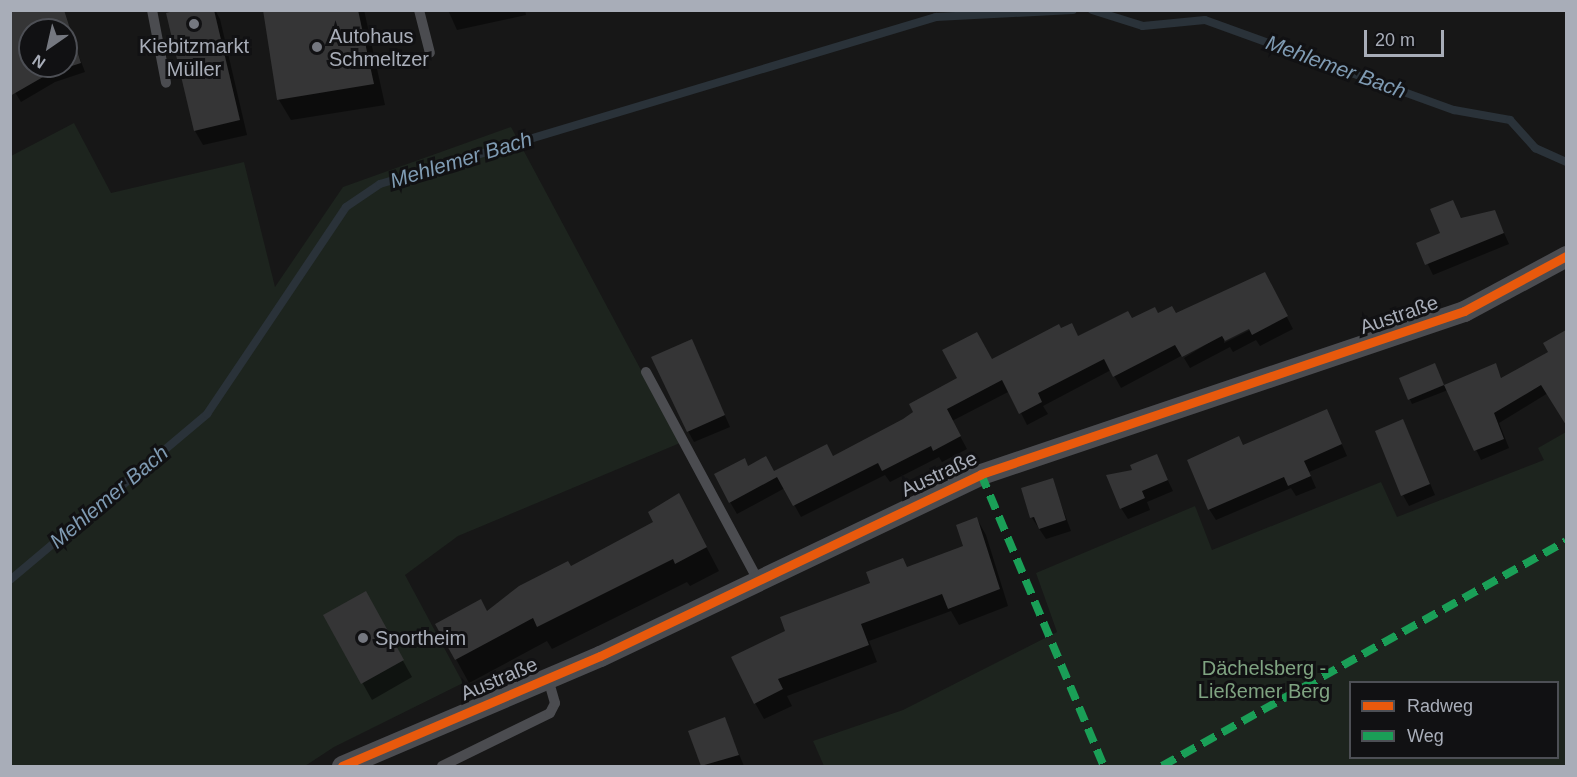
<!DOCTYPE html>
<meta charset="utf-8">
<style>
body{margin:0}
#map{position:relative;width:1577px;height:777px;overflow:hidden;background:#171717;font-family:Arial,sans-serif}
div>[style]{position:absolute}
.green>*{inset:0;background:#1d241e}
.shadow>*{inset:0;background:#0007}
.stream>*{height:8px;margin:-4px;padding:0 4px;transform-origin:4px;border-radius:4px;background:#2a3239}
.building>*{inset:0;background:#353536}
.lane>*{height:10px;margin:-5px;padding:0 5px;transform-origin:5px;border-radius:5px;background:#4b4c50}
.street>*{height:21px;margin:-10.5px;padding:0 10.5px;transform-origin:10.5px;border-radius:10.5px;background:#4b4c50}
.quiet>*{height:8px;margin-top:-4px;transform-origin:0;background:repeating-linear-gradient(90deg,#1a9f57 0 15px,transparent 0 23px)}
.cycleway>*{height:9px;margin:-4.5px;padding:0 4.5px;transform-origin:4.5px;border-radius:4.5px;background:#e8590c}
.dots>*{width:16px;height:16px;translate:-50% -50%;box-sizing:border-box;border:3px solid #111113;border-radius:50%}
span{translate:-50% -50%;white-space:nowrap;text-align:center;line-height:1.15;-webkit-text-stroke:6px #111113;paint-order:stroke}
.poi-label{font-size:20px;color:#a8adb8}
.left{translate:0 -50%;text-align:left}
.street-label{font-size:20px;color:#a8adb8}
.park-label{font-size:20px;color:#7fa381}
.water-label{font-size:21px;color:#7f9bb3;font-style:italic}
.frame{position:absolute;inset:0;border:12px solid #a8adb8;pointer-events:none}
.legend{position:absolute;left:1349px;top:681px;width:210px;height:78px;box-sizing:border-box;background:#111113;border:2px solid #4d4f55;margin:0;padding:8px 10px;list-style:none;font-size:18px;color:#a8adb8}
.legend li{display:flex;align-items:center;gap:12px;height:30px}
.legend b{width:30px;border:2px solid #4d4f55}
.north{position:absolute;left:18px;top:18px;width:60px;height:60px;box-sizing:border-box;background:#111113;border:2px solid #4d4f55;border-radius:50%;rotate:214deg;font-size:16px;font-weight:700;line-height:24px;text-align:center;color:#a8adb8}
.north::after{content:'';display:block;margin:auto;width:21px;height:27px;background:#757880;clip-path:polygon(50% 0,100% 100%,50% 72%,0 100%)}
.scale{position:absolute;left:1364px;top:30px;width:80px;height:27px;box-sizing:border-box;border:3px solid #a8adb8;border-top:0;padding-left:8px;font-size:18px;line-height:21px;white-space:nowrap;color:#a8adb8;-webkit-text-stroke:4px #111113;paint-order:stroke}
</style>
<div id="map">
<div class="green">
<i style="clip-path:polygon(74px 123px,111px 193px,244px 162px,275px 287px,343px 187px,511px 127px,680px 443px,458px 536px,405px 575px,463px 683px,334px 747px,305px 766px,11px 766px,11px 156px)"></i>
<i style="clip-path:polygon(evenodd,1566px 432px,1566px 766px,824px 766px,813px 741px,903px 710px,1057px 632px,1036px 573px,1195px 506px,1212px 550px,1381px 482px,1397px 517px,1544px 460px,1538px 448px,1566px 432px,1558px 682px,1558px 758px,1350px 758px,1350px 682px,1558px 682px)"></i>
</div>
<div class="shadow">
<i style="clip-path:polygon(evenodd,10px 10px,65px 19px,85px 72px,55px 82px,21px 102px,10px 84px,10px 10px,30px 30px,66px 30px,66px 66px,30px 66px,30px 30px)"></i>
<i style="clip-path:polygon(185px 10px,215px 10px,220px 19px,247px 135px,203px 145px,195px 131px)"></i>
<i style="clip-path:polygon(264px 10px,364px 10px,385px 105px,291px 120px,279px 100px)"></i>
<i style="clip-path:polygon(448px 10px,525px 10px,526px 15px,457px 30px)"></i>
<i style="clip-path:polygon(1452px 201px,1462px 219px,1494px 211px,1509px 244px,1433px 275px,1418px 244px,1442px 234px)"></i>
<i style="clip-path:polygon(evenodd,1271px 286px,1293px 329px,1260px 346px,1256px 340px,1233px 352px,1230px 347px,1190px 368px,1184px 358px,1228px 331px,1121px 388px,1111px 370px,1043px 406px,1048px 414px,1027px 425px,1010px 391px,952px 421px,967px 449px,942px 462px,939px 457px,890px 482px,885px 475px,801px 517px,785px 488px,737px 514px,730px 502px,748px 467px,774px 473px,833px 458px,904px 420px,992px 361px,1061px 330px,1078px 338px,1132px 320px,1175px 315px,1271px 286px,1255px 324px,1256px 327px,1224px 343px,1224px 340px,1255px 324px)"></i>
<i style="clip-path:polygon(1566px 333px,1566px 416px,1548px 393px,1499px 423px,1509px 448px,1481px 460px,1448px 390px,1412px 404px,1401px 379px,1437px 370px,1444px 386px,1495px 365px,1502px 379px,1550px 353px)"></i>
<i style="clip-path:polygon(692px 341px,730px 427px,694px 442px,688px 431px)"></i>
<i style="clip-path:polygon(1403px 421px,1435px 495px,1409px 506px,1403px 495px)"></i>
<i style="clip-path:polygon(1332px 422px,1347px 456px,1309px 472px,1316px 488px,1296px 496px,1291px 488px,1216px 520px,1209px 509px,1244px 446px)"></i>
<i style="clip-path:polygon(1156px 456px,1173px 491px,1147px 502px,1150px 510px,1128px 519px,1121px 508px,1134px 471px)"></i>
<i style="clip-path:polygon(1052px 480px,1071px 531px,1046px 539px,1032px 518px,1023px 489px)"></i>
<i style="clip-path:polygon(691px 518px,719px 571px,690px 586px,687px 582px,552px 649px,547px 641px,469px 683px,437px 624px,487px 613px,570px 568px)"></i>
<i style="clip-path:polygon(977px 519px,986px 535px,1008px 606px,959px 625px,951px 611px,869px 641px,877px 662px,787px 696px,792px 706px,764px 719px,755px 703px,787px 632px,872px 584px,965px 547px)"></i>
<i style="clip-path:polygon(365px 593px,412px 677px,372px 700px,325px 616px)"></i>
<i style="clip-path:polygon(724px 719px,744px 766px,703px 766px,690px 732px)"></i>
</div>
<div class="stream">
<i style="left:1092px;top:10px;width:53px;rotate:17.4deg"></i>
<i style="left:1143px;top:26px;width:62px;rotate:-5.5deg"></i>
<i style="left:1205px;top:20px;width:265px;rotate:19.9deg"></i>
<i style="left:1454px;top:110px;width:57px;rotate:10.1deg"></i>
<i style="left:1510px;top:120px;width:38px;rotate:48deg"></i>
<i style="left:1535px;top:148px;width:34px;rotate:24deg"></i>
<i style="left:10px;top:580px;width:258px;rotate:-40.1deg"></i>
<i style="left:207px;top:414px;width:249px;rotate:-56.1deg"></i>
<i style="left:346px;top:207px;width:41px;rotate:-34.1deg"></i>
<i style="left:380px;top:184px;width:581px;rotate:-16.72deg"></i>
<i style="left:936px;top:17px;width:137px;rotate:-2.9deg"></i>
</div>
<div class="building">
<i style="clip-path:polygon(evenodd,10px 10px,64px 10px,81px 63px,50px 73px,10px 96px,10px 10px,30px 30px,66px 30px,66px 66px,30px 66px,30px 30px)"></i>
<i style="clip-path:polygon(178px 10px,214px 10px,240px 120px,194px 131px,166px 13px)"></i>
<i style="clip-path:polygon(263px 10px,358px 10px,374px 84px,277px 100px)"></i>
<i style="clip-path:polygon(1453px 200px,1461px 218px,1495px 210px,1504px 233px,1425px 265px,1416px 243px,1440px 233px,1430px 209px)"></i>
<i style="clip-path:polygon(1265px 272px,1288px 316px,1252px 335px,1249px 329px,1225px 341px,1222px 336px,1182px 357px,1175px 345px,1113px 377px,1104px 359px,1038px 393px,1042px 402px,1019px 414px,1002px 380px,947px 409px,961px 436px,933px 451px,931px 446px,882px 471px,878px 463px,793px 506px,777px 477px,729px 503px,714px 474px,745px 458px,748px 466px,766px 456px,774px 471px,827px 444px,833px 456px,903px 419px,913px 412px,909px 404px,957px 378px,942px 350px,977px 332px,992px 359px,1059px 324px,1061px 328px,1072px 323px,1078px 336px,1128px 311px,1132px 318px,1155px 307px,1158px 313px,1172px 306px,1176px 313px)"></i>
<i style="clip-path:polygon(1566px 330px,1566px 425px,1541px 385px,1494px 413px,1504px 439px,1474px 451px,1444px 385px,1496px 363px,1501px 378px,1548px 352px,1543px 343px)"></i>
<i style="clip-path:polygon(692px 339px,725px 415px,687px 432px,651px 357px)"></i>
<i style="clip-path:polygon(1435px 363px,1444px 385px,1408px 400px,1399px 378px)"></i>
<i style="clip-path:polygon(1327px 409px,1342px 444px,1304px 461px,1311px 476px,1288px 486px,1284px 477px,1208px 510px,1187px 460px,1239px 436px,1243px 445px)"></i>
<i style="clip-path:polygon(1403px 419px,1430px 484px,1401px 496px,1375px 431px)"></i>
<i style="clip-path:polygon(1157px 454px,1168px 480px,1142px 491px,1145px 498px,1120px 509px,1106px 475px,1132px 470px,1130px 465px)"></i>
<i style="clip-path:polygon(1053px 478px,1066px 520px,1039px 529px,1034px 517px,1030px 518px,1021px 488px)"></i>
<i style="clip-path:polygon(679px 493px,707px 547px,675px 564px,673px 559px,537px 627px,533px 618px,455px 660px,435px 624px,481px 599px,487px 611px,519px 586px,568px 561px,571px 566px,653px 522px,648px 512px)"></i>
<i style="clip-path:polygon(977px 517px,1000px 589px,948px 609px,942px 594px,861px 624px,869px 645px,778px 679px,783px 689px,754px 704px,731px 657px,785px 631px,780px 617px,870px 583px,866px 572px,903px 558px,907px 567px,963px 546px,956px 525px)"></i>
<i style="clip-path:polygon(366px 591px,404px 660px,361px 684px,323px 615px)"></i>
<i style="clip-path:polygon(725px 717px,739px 755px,701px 766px,688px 731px)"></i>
</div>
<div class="lane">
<i style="left:152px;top:10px;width:74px;rotate:79.1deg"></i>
<i style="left:419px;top:10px;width:44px;rotate:75.7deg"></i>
<i style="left:646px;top:372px;width:236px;rotate:61.7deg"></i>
<i style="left:442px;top:766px;width:120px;rotate:-26.1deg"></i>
<i style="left:550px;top:713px;width:11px;rotate:-63deg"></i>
<i style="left:555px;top:703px;width:26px;rotate:-106deg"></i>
</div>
<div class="street">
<i style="left:342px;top:766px;width:280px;rotate:-23.1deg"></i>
<i style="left:600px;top:656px;width:422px;rotate:-25.5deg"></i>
<i style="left:981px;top:474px;width:510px;rotate:-18.65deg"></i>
<i style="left:1464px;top:311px;width:116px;rotate:-28.3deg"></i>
</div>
<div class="quiet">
<i style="left:981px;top:474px;width:317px;rotate:67.2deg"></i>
<i style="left:1162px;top:766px;width:462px;rotate:-29.1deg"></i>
</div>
<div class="cycleway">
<i style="left:342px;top:766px;width:280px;rotate:-23.1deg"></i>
<i style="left:600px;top:656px;width:422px;rotate:-25.5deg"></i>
<i style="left:981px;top:474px;width:510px;rotate:-18.65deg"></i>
<i style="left:1464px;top:311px;width:116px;rotate:-28.3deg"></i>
</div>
<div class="dots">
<i style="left:194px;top:24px;background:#757880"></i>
<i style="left:317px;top:47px;background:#757880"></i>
<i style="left:363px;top:638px;background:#757880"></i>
</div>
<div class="poi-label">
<span class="left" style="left:329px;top:48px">Autohaus<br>Schmeltzer</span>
<span style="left:194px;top:58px">Kiebitzmarkt<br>Müller</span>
<span class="left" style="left:375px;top:638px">Sportheim</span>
</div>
<div class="street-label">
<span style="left:1399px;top:315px;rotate:-19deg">Austraße</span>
<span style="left:939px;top:474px;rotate:-25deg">Austraße</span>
<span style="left:499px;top:679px;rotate:-23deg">Austraße</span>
</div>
<div class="park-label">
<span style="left:1264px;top:680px">Dächelsberg -<br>Ließemer Berg</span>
</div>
<div class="water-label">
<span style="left:1336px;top:67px;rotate:20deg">Mehlemer Bach</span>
<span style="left:461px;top:160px;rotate:-17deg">Mehlemer Bach</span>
<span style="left:109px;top:497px;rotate:-40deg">Mehlemer Bach</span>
</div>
<div class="frame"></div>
<ul class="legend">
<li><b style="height:8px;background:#e8590c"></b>Radweg</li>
<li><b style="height:8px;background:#1a9f57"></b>Weg</li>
</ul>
<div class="north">N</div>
<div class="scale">20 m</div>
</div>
